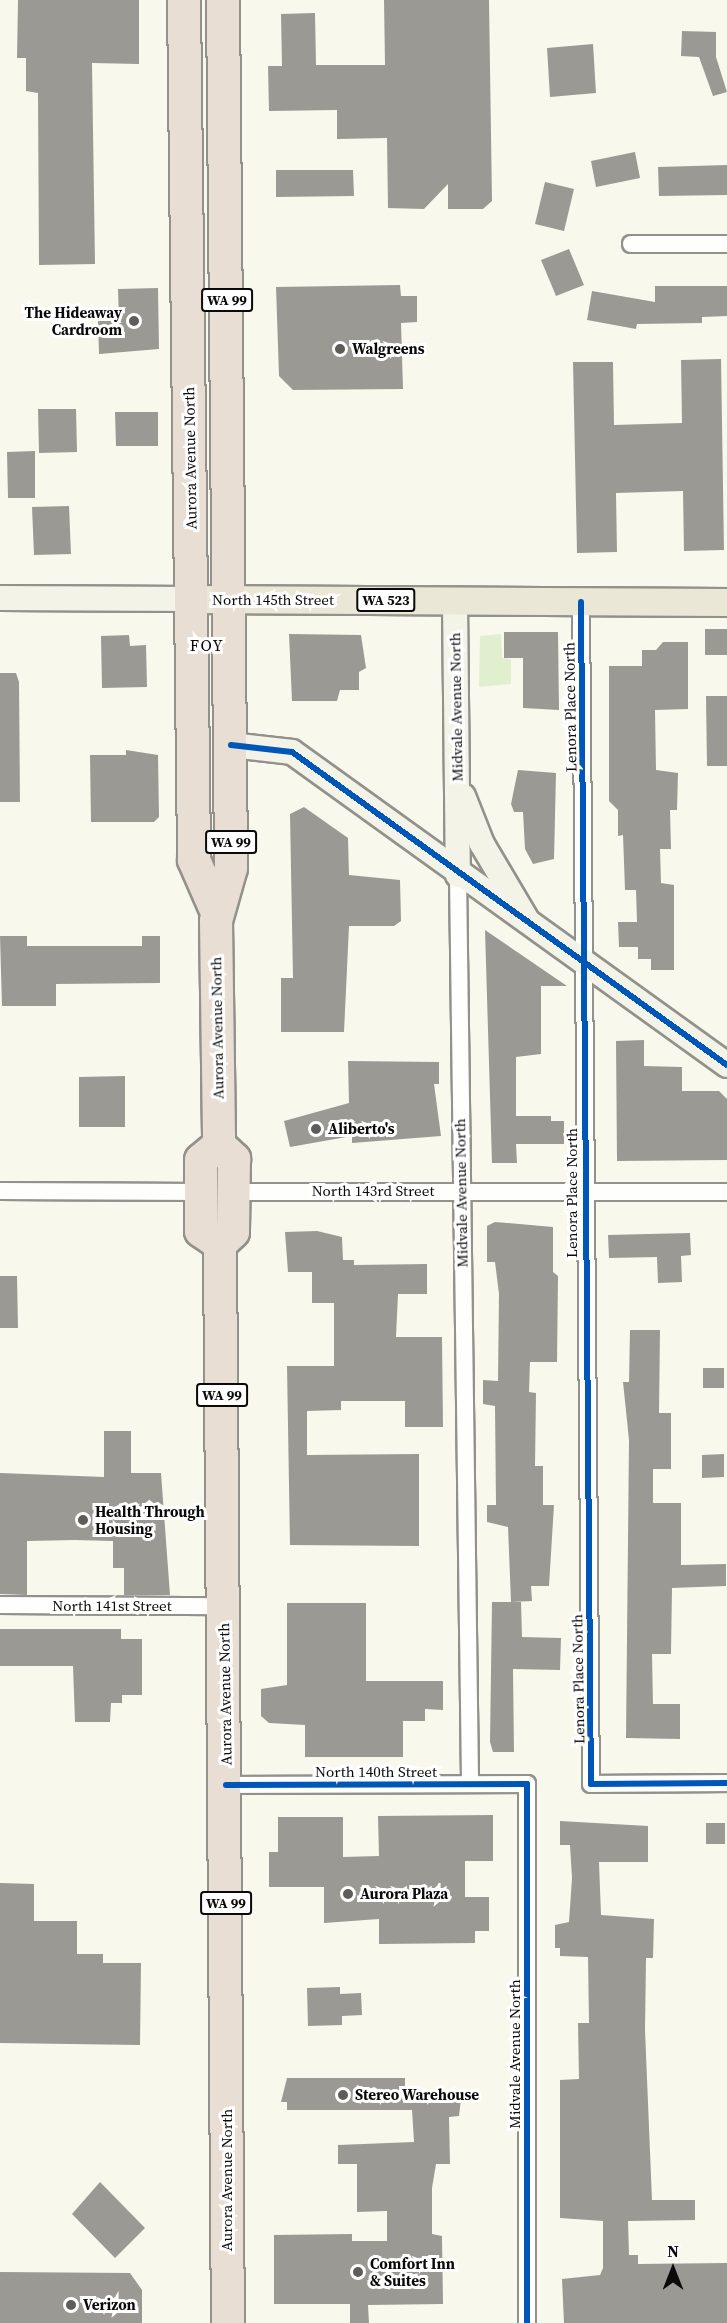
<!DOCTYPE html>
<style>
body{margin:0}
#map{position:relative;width:727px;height:2323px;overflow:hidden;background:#f9f8ed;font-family:"Source Serif 4",serif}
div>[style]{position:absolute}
.green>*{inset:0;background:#e0efcd}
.building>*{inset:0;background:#9b9993}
.roads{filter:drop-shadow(2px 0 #92918c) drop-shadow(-2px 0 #92918c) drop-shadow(0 2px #92918c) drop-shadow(0 -2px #92918c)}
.street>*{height:16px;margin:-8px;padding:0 8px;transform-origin:8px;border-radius:8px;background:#fefefc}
.secondary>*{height:24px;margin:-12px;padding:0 12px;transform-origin:12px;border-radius:12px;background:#f4f3e7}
.primary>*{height:27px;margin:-13.5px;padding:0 13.5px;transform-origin:13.5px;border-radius:13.5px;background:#ebe7d6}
.highway>*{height:32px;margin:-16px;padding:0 16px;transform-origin:16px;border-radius:16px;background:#e9ded3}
.cycleway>*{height:6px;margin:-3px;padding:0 3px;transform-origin:3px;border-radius:3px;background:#0057b8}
.dots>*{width:16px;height:16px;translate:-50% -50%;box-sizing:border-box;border:3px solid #fff;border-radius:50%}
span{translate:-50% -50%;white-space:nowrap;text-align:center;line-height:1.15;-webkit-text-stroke:6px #fff;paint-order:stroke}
.shield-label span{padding:2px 4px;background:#fff;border:2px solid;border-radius:4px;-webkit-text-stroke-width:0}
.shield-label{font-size:14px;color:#0a0a0a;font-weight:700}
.poi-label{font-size:15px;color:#0a0a0a;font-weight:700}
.right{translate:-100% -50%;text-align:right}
.left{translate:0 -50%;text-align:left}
.street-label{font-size:15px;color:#0a0a0a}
.neighbourhood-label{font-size:16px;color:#0a0a0a;letter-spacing:1.5px}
.north{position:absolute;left:643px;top:2239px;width:60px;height:60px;-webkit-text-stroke:4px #fff;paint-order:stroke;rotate:0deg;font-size:16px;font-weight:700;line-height:24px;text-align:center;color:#0a0a0a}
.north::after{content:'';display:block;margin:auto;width:21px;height:27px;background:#0a0a0a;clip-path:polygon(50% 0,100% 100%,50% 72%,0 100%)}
</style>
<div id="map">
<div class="green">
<i style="clip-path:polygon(501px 634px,502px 658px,511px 659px,511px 684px,479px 687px,480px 636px)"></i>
</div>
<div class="building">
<i style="clip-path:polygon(18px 0,139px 0,139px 64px,92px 63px,95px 264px,39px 265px,38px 93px,26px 91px,26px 58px,17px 58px)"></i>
<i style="clip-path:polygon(384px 0,489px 0,492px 201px,483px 209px,448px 209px,448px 184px,424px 209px,388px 208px,387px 138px,337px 139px,337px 110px,269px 111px,268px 66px,282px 66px,281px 14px,315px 13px,316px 65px,385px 65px)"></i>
<i style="clip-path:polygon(682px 31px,716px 32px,716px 57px,727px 92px,713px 96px,699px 57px,681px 56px)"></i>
<i style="clip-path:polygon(593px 44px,596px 93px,550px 97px,547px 48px)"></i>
<i style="clip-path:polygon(635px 152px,640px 178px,596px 187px,591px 161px)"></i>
<i style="clip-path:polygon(727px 165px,727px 195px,659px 196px,658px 167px)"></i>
<i style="clip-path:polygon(276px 170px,353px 170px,354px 196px,276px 197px)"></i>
<i style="clip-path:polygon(545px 182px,574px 189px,564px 231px,535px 224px)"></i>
<i style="clip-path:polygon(569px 249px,584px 285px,556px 296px,541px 260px)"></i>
<i style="clip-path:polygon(400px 285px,401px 296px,417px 296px,417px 322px,401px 323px,403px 389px,293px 390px,279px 376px,276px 287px)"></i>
<i style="clip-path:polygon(655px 286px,727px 286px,727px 316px,702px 317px,702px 323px,637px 324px,636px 329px,587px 320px,592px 291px,655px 302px)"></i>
<i style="clip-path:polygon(158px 288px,159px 349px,99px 354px,98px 321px,119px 321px,118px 289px)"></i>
<i style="clip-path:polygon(721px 359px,724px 550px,684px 551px,683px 491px,616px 493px,617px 552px,577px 553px,573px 362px,613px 362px,614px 425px,682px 423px,681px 360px)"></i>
<i style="clip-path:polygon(38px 409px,76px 409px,77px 452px,39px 453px)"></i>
<i style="clip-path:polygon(115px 412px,158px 412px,158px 446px,116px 446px)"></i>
<i style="clip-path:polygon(35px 451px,35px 498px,8px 498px,7px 452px)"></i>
<i style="clip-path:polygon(69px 506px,71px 554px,34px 555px,32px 507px)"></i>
<i style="clip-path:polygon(705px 629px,727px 629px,727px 655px,705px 655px)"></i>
<i style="clip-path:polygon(504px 632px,558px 632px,559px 710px,523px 708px,523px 658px,504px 658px)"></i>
<i style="clip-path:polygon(289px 634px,361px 635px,366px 668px,359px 672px,359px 690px,340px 690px,337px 701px,292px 701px)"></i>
<i style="clip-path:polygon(129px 635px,130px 646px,146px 645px,147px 687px,102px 688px,101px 636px)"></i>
<i style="clip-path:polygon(663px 642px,688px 642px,688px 709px,655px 710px,656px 770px,678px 773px,677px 810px,670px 810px,671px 849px,660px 849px,661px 883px,674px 885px,674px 970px,651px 970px,651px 959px,638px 959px,638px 947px,619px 947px,618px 922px,637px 922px,636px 890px,625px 890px,623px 835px,618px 836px,618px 810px,609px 801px,609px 666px,642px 666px,642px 650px,656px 650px)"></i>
<i style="clip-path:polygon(0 673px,16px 673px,19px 682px,20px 802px,0 802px)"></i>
<i style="clip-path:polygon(706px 696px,727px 696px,727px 766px,707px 766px)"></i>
<i style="clip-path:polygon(126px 750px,158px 755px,159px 817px,154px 822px,91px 822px,90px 755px,126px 755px)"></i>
<i style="clip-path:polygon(518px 770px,556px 773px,554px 859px,533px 864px,525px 849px,523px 812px,514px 812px,511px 804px)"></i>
<i style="clip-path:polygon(304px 807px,348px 838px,349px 875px,400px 880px,401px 921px,394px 926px,349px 926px,344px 1032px,281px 1032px,281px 978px,293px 978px,290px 814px)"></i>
<i style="clip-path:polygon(485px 930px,567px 986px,541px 986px,541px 1054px,516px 1057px,516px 1116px,551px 1116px,551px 1121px,564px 1121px,564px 1144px,516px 1144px,517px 1163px,492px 1163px)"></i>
<i style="clip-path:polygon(0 936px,27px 936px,27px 946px,142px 946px,142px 936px,160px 936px,160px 983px,56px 984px,56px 1006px,2px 1006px)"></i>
<i style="clip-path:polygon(644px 1040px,644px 1066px,682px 1067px,682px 1091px,719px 1091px,727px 1099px,727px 1160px,617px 1161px,616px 1041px)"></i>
<i style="clip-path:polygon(348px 1061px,439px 1062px,439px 1084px,434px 1084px,441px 1136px,352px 1143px,352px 1136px,290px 1147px,284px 1121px,349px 1103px)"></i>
<i style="clip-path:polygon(125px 1076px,125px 1127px,79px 1127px,79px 1077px)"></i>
<i style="clip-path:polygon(495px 1222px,553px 1227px,553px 1272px,558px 1276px,557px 1362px,530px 1362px,529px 1392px,536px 1393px,535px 1466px,543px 1466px,543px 1505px,554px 1505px,549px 1586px,531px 1586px,532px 1601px,511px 1602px,508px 1527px,487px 1522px,487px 1505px,496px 1505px,495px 1406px,483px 1404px,483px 1380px,498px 1381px,499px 1294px,495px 1262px,487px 1262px,487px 1226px)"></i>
<i style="clip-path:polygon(317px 1231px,342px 1237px,343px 1260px,354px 1260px,354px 1265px,427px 1264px,427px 1294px,398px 1294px,396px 1337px,442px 1337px,443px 1427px,405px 1427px,405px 1401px,341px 1401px,341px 1410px,307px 1411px,307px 1455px,419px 1454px,419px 1546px,290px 1545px,287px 1366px,334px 1366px,334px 1303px,312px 1303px,312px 1272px,288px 1272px,285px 1232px)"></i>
<i style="clip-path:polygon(690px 1233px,691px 1255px,681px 1256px,682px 1282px,658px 1283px,657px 1257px,609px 1258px,608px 1235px)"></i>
<i style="clip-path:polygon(0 1276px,17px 1276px,18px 1328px,0 1328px)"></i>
<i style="clip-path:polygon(630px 1330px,660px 1330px,659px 1413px,671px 1413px,671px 1469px,653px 1469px,653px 1503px,681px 1503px,681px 1565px,726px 1564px,726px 1586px,672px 1588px,671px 1654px,652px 1654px,653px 1704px,680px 1704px,680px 1739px,626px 1738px,629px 1440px,623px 1382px,629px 1382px)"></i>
<i style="clip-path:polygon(703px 1368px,724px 1368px,724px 1388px,703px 1388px)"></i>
<i style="clip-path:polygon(104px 1431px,131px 1431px,131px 1473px,161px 1473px,170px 1595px,124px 1595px,124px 1568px,113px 1568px,113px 1541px,75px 1540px,27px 1541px,27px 1595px,0 1594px,0 1473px,104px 1477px)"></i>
<i style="clip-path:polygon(724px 1454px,724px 1477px,702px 1478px,702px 1455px)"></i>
<i style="clip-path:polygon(492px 1602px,521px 1602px,522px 1637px,561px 1638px,560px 1670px,513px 1669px,514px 1752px,493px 1752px,490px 1742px)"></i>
<i style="clip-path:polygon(287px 1603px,366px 1603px,366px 1681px,443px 1681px,443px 1710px,425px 1709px,425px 1721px,403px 1721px,403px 1757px,305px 1757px,305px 1725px,269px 1723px,261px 1716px,261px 1689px,287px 1685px)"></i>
<i style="clip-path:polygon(0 1629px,121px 1629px,121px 1639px,142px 1639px,142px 1695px,122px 1695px,122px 1703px,111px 1703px,110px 1722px,75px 1722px,73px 1666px,0 1666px)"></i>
<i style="clip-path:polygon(493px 1815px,493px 1861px,465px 1861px,465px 1897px,489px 1897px,489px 1931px,475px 1931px,475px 1943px,379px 1944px,379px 1919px,324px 1923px,324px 1887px,269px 1887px,269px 1852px,278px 1852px,278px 1817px,343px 1817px,343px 1857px,379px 1856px,378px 1816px)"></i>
<i style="clip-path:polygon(560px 1821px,648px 1826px,648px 1862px,599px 1862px,601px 1915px,654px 1919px,653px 1958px,646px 1958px,645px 2030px,652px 2200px,695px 2200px,695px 2220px,628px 2221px,629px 2255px,638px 2255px,638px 2264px,727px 2263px,727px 2323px,564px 2323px,562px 2279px,600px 2275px,603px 2268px,603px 2221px,560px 2218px,560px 2080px,579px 2079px,578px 2023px,589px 2023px,588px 1957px,560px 1956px,560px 1948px,555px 1948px,555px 1925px,569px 1922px,572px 1878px,570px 1845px,560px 1845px)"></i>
<i style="clip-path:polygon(706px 1823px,725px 1823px,725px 1844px,706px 1844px)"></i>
<i style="clip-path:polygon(0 1883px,34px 1884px,34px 1921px,77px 1921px,77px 1954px,103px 1954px,103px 1963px,141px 1963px,140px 2045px,0 2043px)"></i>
<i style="clip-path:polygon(340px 1987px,340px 1994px,361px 1993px,362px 2015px,342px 2016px,342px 2025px,308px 2026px,307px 1988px)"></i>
<i style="clip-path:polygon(287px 2078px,405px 2078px,405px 2093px,462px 2090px,459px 2116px,449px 2117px,450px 2164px,436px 2164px,432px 2188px,432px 2234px,442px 2236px,443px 2304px,368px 2305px,369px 2323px,350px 2323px,350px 2304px,274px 2304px,274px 2235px,352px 2234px,352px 2241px,387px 2241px,387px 2211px,357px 2212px,357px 2164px,338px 2164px,338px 2145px,414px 2142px,412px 2110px,287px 2110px,287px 2102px,281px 2102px)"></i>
<i style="clip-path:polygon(100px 2182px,145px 2228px,115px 2258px,72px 2214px)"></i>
<i style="clip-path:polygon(0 2272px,130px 2273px,142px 2290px,142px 2323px,0 2323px)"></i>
</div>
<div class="roads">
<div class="street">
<i style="left:631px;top:244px;width:96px"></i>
<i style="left:581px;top:602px;width:1182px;rotate:89.52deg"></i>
<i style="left:591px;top:1784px;width:136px;rotate:-0.4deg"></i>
<i style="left:458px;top:875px;width:909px;rotate:89.24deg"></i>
<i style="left:0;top:1191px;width:201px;rotate:0.3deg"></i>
<i style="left:234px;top:1192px;width:493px"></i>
<i style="left:0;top:1605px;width:224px;rotate:0.3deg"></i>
<i style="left:226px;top:1785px;width:301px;rotate:-0.2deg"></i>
<i style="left:527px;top:1784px;width:539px;rotate:90deg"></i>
</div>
<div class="secondary">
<i style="left:0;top:598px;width:192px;rotate:0.3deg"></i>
<i style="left:455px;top:601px;width:274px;rotate:89.4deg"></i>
<i style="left:231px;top:745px;width:61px;rotate:6.5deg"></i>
<i style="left:292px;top:752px;width:536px;rotate:35.74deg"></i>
<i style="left:463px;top:796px;width:52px;rotate:68.4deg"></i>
<i style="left:482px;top:844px;width:88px;rotate:59.4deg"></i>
</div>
<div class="primary">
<i style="left:192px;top:599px;width:535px;rotate:0.32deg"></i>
</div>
<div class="highway">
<i style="left:184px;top:0;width:860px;rotate:89.33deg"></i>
<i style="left:194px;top:860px;width:55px;rotate:66.3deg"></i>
<i style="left:223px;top:0;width:868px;rotate:89.47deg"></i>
<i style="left:231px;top:868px;width:55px;rotate:105.8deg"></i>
<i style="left:216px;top:921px;width:224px;rotate:89.2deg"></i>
<i style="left:219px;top:1145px;width:21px;rotate:43deg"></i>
<i style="left:234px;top:1159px;width:73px;rotate:90.8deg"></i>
<i style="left:233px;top:1232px;width:18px;rotate:137deg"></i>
<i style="left:220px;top:1244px;width:1079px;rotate:89.58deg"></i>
<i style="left:219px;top:1145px;width:23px;rotate:140deg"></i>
<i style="left:201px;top:1160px;width:71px;rotate:90deg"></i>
<i style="left:201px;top:1231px;width:23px;rotate:34deg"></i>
</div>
</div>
<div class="cycleway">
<i style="left:581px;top:602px;width:1182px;rotate:89.52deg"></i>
<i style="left:591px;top:1784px;width:136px;rotate:-0.4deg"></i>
<i style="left:231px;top:745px;width:61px;rotate:6.5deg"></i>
<i style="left:292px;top:752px;width:536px;rotate:35.74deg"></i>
<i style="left:226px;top:1785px;width:301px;rotate:-0.2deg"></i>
<i style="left:527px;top:1784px;width:539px;rotate:90deg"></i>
</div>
<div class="dots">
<i style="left:134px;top:321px;background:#5e5d59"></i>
<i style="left:340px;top:349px;background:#5e5d59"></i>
<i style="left:316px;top:1129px;background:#5e5d59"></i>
<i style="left:83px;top:1520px;background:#5e5d59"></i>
<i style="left:348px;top:1894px;background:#5e5d59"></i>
<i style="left:343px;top:2095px;background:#5e5d59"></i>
<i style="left:358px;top:2272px;background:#5e5d59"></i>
<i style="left:71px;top:2305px;background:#5e5d59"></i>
</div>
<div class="shield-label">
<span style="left:227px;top:300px">WA 99</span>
<span style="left:386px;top:600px">WA 523</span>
<span style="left:231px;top:842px">WA 99</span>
<span style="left:222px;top:1395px">WA 99</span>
<span style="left:226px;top:1903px">WA 99</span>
</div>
<div class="poi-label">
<span class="right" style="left:122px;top:321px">The Hideaway<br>Cardroom</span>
<span class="left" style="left:352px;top:349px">Walgreens</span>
<span class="left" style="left:328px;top:1129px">Aliberto's</span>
<span class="left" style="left:95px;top:1520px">Health Through<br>Housing</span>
<span class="left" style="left:360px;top:1894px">Aurora Plaza</span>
<span class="left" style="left:355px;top:2095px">Stereo Warehouse</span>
<span class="left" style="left:370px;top:2272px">Comfort Inn<br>&amp; Suites</span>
<span class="left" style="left:83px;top:2305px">Verizon</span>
</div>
<div class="street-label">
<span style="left:190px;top:458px;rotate:-91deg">Aurora Avenue North</span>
<span style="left:273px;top:600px">North 145th Street</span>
<span style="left:456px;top:707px;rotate:-91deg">Midvale Avenue North</span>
<span style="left:570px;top:707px;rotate:-91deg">Lenora Place North</span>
<span style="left:217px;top:1028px;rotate:-91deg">Aurora Avenue North</span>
<span style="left:373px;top:1191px">North 143rd Street</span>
<span style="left:461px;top:1193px;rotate:-91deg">Midvale Avenue North</span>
<span style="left:572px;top:1193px;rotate:-90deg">Lenora Place North</span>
<span style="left:112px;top:1606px">North 141st Street</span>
<span style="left:578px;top:1679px;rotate:-91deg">Lenora Place North</span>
<span style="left:225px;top:1694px;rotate:-91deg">Aurora Avenue North</span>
<span style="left:376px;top:1772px">North 140th Street</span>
<span style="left:515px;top:2054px;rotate:-90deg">Midvale Avenue North</span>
<span style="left:227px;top:2180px;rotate:-90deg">Aurora Avenue North</span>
</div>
<div class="neighbourhood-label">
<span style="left:207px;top:645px">FOY</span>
</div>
<div class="north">N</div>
</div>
